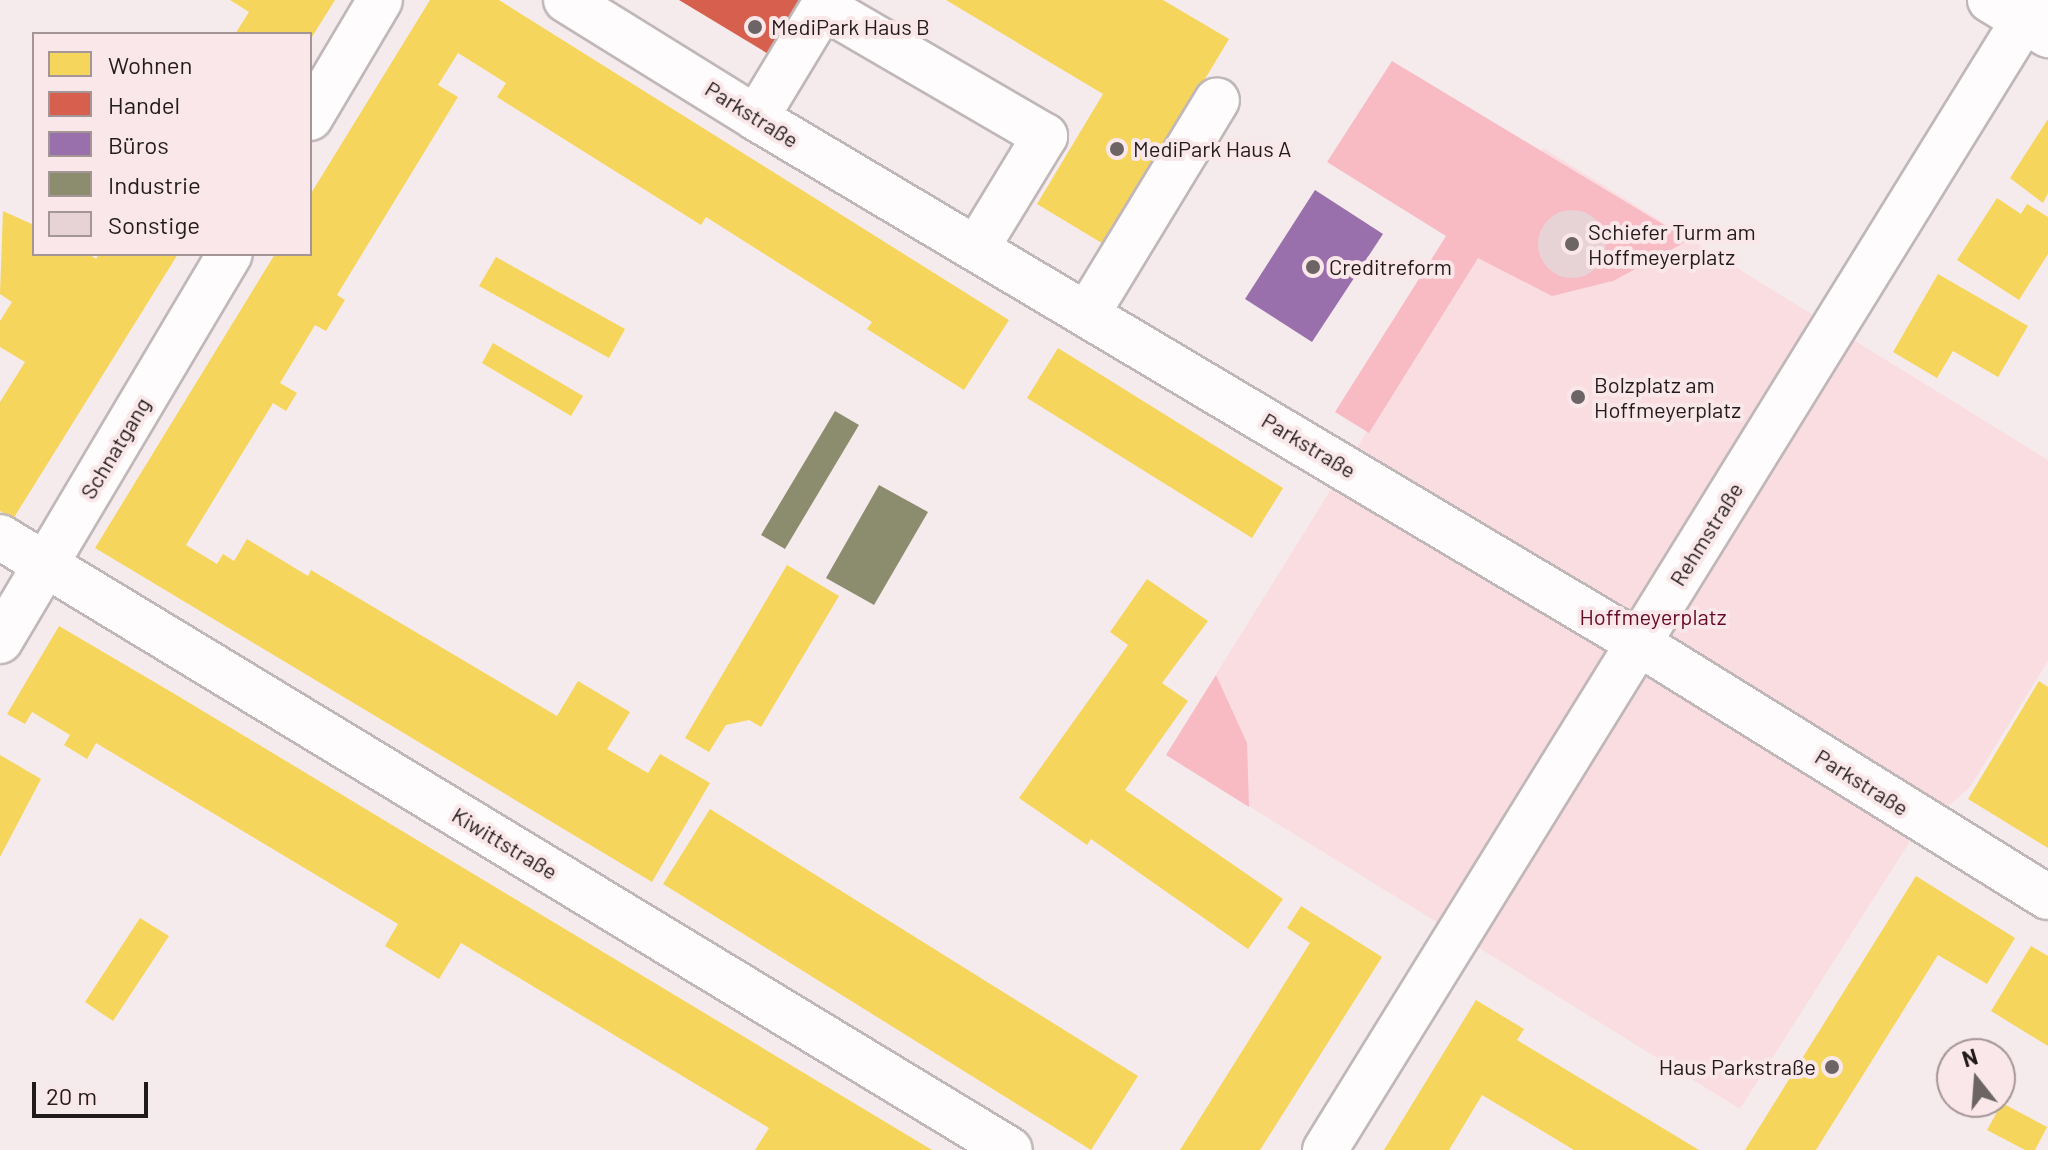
<!DOCTYPE html>
<meta charset="utf-8">
<style>
body{margin:0}
#map{position:relative;width:2048px;height:1150px;overflow:hidden;background:#f6ebec;font-family:Barlow,sans-serif}
div>[style]{position:absolute}
.green>*{inset:0;background:#fadde0}
.forest>*{inset:0;background:#f8bbc4}
.homes>*{inset:0;background:#f6d55c}
.shops>*{inset:0;background:#d6604d}
.offices>*{inset:0;background:#9970ab}
.industry>*{inset:0;background:#8c8c6e}
.building>*{inset:0;background:#e7d2d5}
.round{border-radius:50%}
.roads{filter:drop-shadow(2px 0 #c0b7b8) drop-shadow(-2px 0 #c0b7b8) drop-shadow(0 2px #c0b7b8) drop-shadow(0 -2px #c0b7b8)}
.minor>*{height:44px;margin:-22px;padding:0 22px;transform-origin:22px;border-radius:22px;background:#fefcfc}
.dots>*{width:22px;height:22px;translate:-50% -50%;box-sizing:border-box;border:4px solid #fae7e9;border-radius:50%}
span{translate:-50% -50%;white-space:nowrap;text-align:center;line-height:1.15;-webkit-text-stroke:8px #fae7e9;paint-order:stroke}
.poi-label{font-size:22px;color:#221b1c}
.left{translate:0 -50%;text-align:left}
.right{translate:-100% -50%;text-align:right}
.street-label{font-size:22px;color:#221b1c}
.park-label{font-size:22px;color:#660928}
.legend{position:absolute;left:32px;top:32px;width:280px;height:224px;box-sizing:border-box;background:#fae7e9;border:2px solid #a49597;margin:0;padding:10px 14px;list-style:none;font-size:24px;color:#221b1c}
.legend li{display:flex;align-items:center;gap:16px;height:40px}
.legend b{width:40px;border:2px solid #a49597}
.north{position:absolute;left:1936px;top:1038px;width:80px;height:80px;box-sizing:border-box;background:#fae7e9;border:2px solid #a49597;border-radius:50%;rotate:343deg;font-size:22px;font-weight:700;line-height:32px;text-align:center;color:#221b1c}
.north::after{content:'';display:block;margin:auto;width:28px;height:36px;background:#6c6465;clip-path:polygon(50% 0,100% 100%,50% 72%,0 100%)}
.scale{position:absolute;left:32px;top:1082px;width:116px;height:36px;box-sizing:border-box;border:4px solid #221b1c;border-top:0;padding-left:10px;font-size:24px;line-height:28px;white-space:nowrap;color:#221b1c;-webkit-text-stroke:6px #fae7e9;paint-order:stroke}
</style>
<div id="map">
<div class="green">
<i style="clip-path:polygon(1543px 148px,2048px 460px,2048px 661px,1970px 787px,1912px 838px,1740px 1109px,1166px 755px)"></i>
</div>
<div class="forest">
<i style="clip-path:polygon(1392px 61px,1689px 240px,1613px 281px,1552px 296px,1478px 258px,1369px 433px,1335px 412px,1446px 236px,1327px 162px)"></i>
<i style="clip-path:polygon(1216px 675px,1247px 743px,1249px 807px,1166px 755px)"></i>
</div>
<div class="homes">
<i style="clip-path:polygon(230px 0,335px 0,310px 40px,310px 34px,235px 34px,249px 12px)"></i>
<i style="clip-path:polygon(430px 0,499px 0,1009px 320px,964px 390px,867px 329px,872px 322px,706px 217px,701px 225px,497px 97px,506px 83px,458px 53px,438px 85px,458px 97px,337px 295px,345px 300px,326px 331px,315px 325px,280px 383px,297px 393px,286px 411px,273px 403px,186px 545px,217px 564px,223px 554px,234px 561px,247px 539px,308px 576px,311px 570px,557px 716px,578px 681px,630px 712px,607px 749px,648px 773px,660px 754px,710px 783px,652px 882px,95px 548px,275px 254px,310px 254px,310px 195px)"></i>
<i style="clip-path:polygon(946px 0,1163px 0,1229px 39px,1105px 245px,1037px 204px,1103px 94px)"></i>
<i style="clip-path:polygon(2048px 119px,2048px 193px,2043px 203px,2010px 178px)"></i>
<i style="clip-path:polygon(1997px 198px,2021px 214px,2027px 204px,2048px 217px,2048px 254px,2019px 300px,1957px 260px)"></i>
<i style="clip-path:polygon(3px 211px,34px 225px,34px 254px,89px 254px,96px 259px,99px 254px,178px 254px,13px 519px,0 511px,0 402px,25px 362px,0 347px,0 321px,12px 302px,0 294px)"></i>
<i style="clip-path:polygon(496px 257px,625px 329px,609px 358px,479px 286px)"></i>
<i style="clip-path:polygon(1938px 274px,2028px 326px,1998px 377px,1953px 351px,1937px 378px,1893px 352px)"></i>
<i style="clip-path:polygon(493px 343px,583px 396px,571px 416px,482px 363px)"></i>
<i style="clip-path:polygon(1058px 348px,1283px 488px,1252px 538px,1027px 398px)"></i>
<i style="clip-path:polygon(787px 565px,839px 596px,761px 727px,749px 720px,726px 725px,709px 752px,685px 738px)"></i>
<i style="clip-path:polygon(1147px 579px,1208px 621px,1162px 683px,1188px 701px,1125px 790px,1283px 899px,1248px 949px,1091px 839px,1087px 845px,1019px 798px,1128px 645px,1110px 632px)"></i>
<i style="clip-path:polygon(59px 626px,173px 693px,932px 1150px,755px 1150px,769px 1128px,461px 943px,439px 979px,385px 946px,398px 924px,96px 743px,87px 759px,64px 745px,70px 735px,32px 712px,25px 724px,7px 714px)"></i>
<i style="clip-path:polygon(2039px 681px,2048px 687px,2048px 848px,1968px 799px)"></i>
<i style="clip-path:polygon(0 755px,41px 779px,0 857px)"></i>
<i style="clip-path:polygon(710px 809px,1138px 1076px,1091px 1150px,663px 884px)"></i>
<i style="clip-path:polygon(1916px 876px,2015px 938px,1987px 984px,1938px 955px,1816px 1150px,1745px 1150px)"></i>
<i style="clip-path:polygon(1301px 906px,1382px 957px,1260px 1150px,1180px 1150px,1310px 943px,1287px 928px)"></i>
<i style="clip-path:polygon(140px 918px,169px 936px,113px 1021px,85px 1002px)"></i>
<i style="clip-path:polygon(2031px 946px,2048px 956px,2048px 1046px,1991px 1011px)"></i>
<i style="clip-path:polygon(1476px 1000px,1524px 1029px,1517px 1040px,1699px 1150px,1574px 1150px,1482px 1095px,1449px 1150px,1384px 1150px)"></i>
<i style="clip-path:polygon(2002px 1103px,2047px 1127px,2035px 1150px,2025px 1150px,1987px 1130px)"></i>
</div>
<div class="shops">
<i style="clip-path:polygon(679px 0,803px 0,770px 55px)"></i>
</div>
<div class="offices">
<i style="clip-path:polygon(1315px 190px,1383px 234px,1312px 342px,1245px 299px)"></i>
</div>
<div class="industry">
<i style="clip-path:polygon(835px 411px,859px 425px,785px 549px,761px 535px)"></i>
<i style="clip-path:polygon(879px 485px,928px 512px,874px 605px,826px 578px)"></i>
</div>
<div class="building">
<i class="round" style="left:1538px;top:210px;width:68px;height:68px"></i>
</div>
<div class="roads">
<div class="minor">
<i style="left:566px;top:0;width:224px;rotate:31.8deg"></i>
<i style="left:756px;top:118px;width:1026px;rotate:30.76deg"></i>
<i style="left:1638px;top:643px;width:482px;rotate:31.8deg"></i>
<i style="left:1990px;top:0;width:68px;rotate:31.1deg"></i>
<i style="left:310px;top:118px;width:137px;rotate:-59.3deg"></i>
<i style="left:756px;top:118px;width:130px;rotate:-58.9deg"></i>
<i style="left:823px;top:7px;width:257px;rotate:30.2deg"></i>
<i style="left:1045px;top:136px;width:132px;rotate:121.4deg"></i>
<i style="left:1087px;top:314px;width:250px;rotate:-58.7deg"></i>
<i style="left:0;top:537px;width:1181px;rotate:31.25deg"></i>
<i style="left:0;top:641px;width:450px;rotate:-59.3deg"></i>
<i style="left:1325px;top:1150px;width:1352px;rotate:-58.27deg"></i>
</div>
</div>
<div class="dots">
<i style="left:755px;top:27px;background:#6c6465"></i>
<i style="left:1117px;top:149px;background:#6c6465"></i>
<i style="left:1572px;top:244px;background:#6c6465"></i>
<i style="left:1313px;top:267px;background:#6c6465"></i>
<i style="left:1578px;top:397px;background:#6c6465"></i>
<i style="left:1832px;top:1067px;background:#6c6465"></i>
</div>
<div class="poi-label">
<span class="left" style="left:771px;top:27px">MediPark Haus B</span>
<span class="left" style="left:1133px;top:149px">MediPark Haus A</span>
<span class="left" style="left:1588px;top:244px">Schiefer Turm am<br>Hoffmeyerplatz</span>
<span class="left" style="left:1329px;top:267px">Creditreform</span>
<span class="left" style="left:1594px;top:397px">Bolzplatz am<br>Hoffmeyerplatz</span>
<span class="right" style="left:1816px;top:1067px">Haus Parkstraße</span>
</div>
<div class="street-label">
<span style="left:752px;top:114px;rotate:32deg">Parkstraße</span>
<span style="left:1309px;top:445px;rotate:31deg">Parkstraße</span>
<span style="left:115px;top:448px;rotate:-59deg">Schnatgang</span>
<span style="left:1706px;top:534px;rotate:-58deg">Rehmstraße</span>
<span style="left:1862px;top:782px;rotate:32deg">Parkstraße</span>
<span style="left:505px;top:843px;rotate:31deg">Kiwittstraße</span>
</div>
<div class="park-label">
<span style="left:1653px;top:617px">Hoffmeyerplatz</span>
</div>
<ul class="legend">
<li><b style="height:22px;background:#f6d55c"></b>Wohnen</li>
<li><b style="height:22px;background:#d6604d"></b>Handel</li>
<li><b style="height:22px;background:#9970ab"></b>Büros</li>
<li><b style="height:22px;background:#8c8c6e"></b>Industrie</li>
<li><b style="height:22px;background:#e7d2d5"></b>Sonstige</li>
</ul>
<div class="north">N</div>
<div class="scale">20 m</div>
</div>
